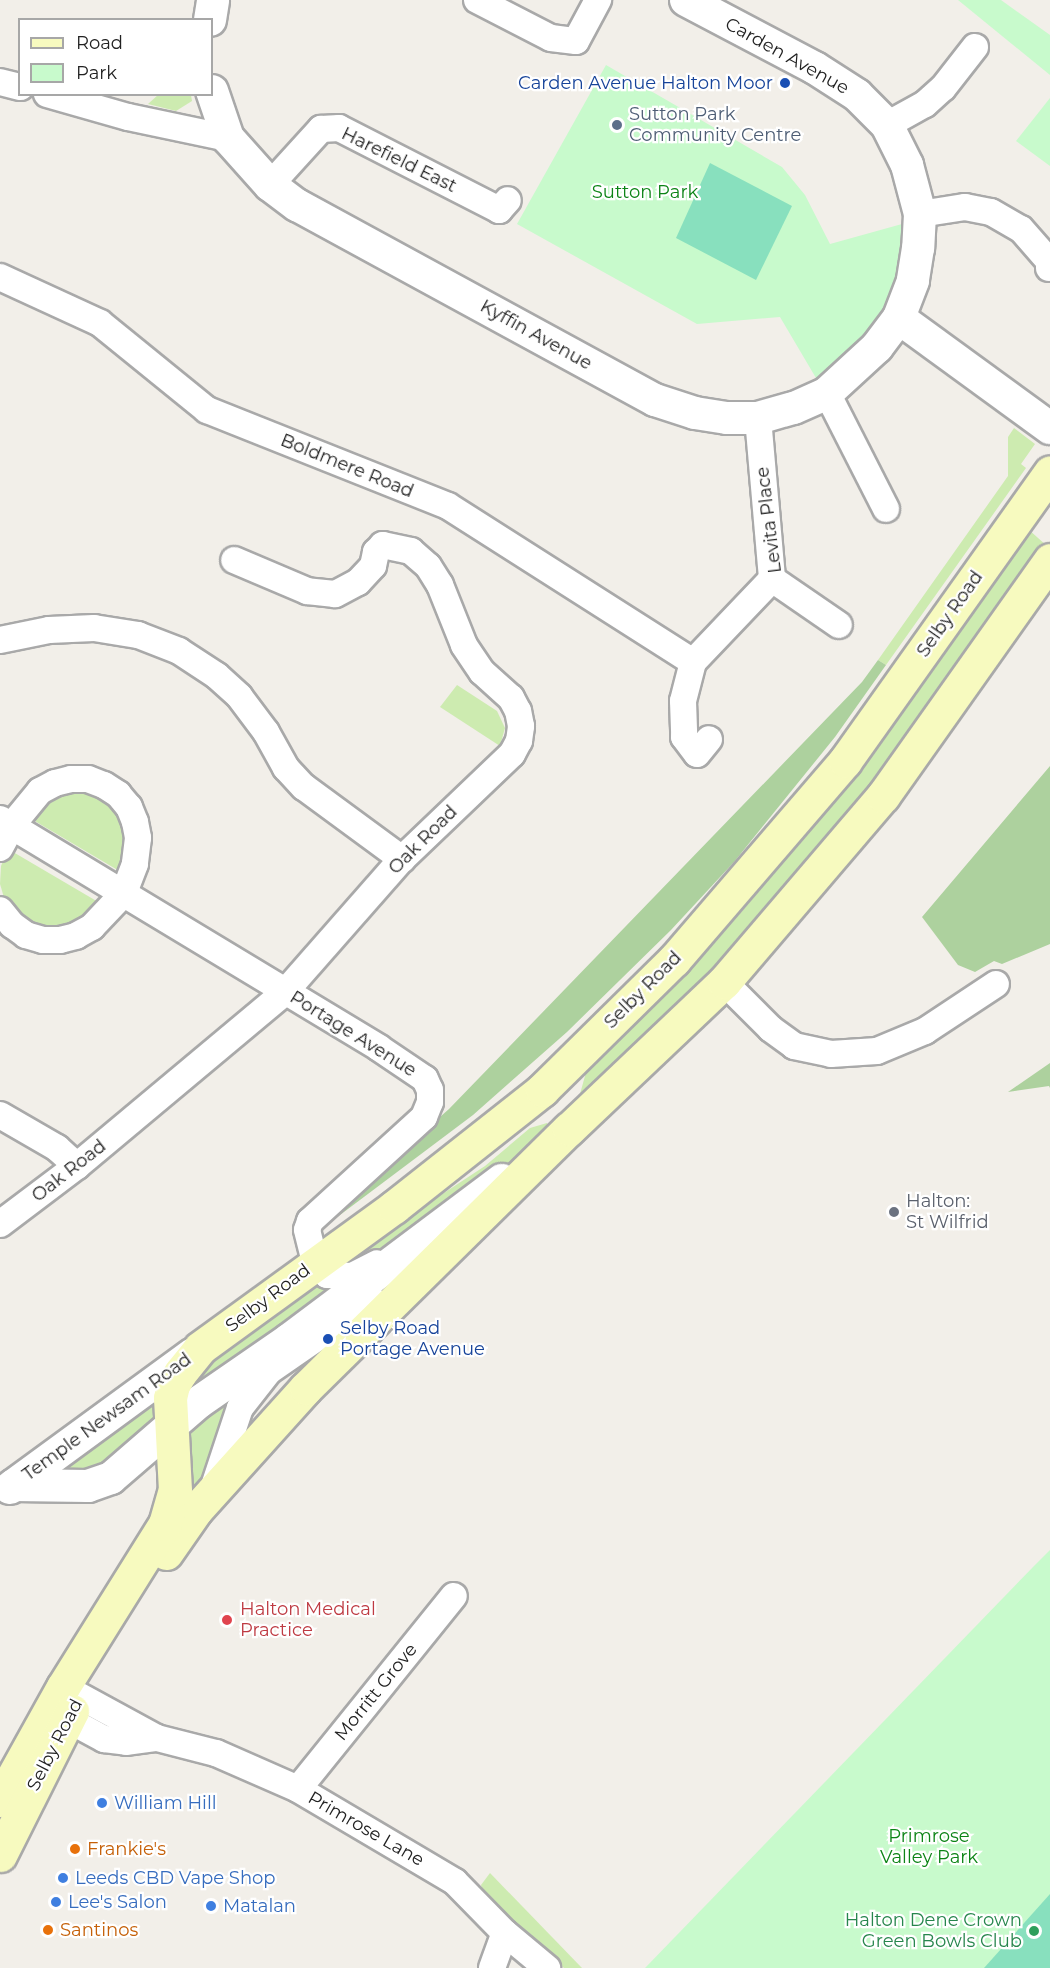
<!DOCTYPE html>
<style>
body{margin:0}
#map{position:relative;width:1050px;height:1968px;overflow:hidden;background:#f2efe9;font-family:Montserrat,sans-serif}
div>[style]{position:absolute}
.grass>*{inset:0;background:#cdebb0}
.forest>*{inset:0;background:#add19e}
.park>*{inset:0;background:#c8facc}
.pitch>*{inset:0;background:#88e0be}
.roads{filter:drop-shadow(2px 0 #a9a9a9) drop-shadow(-2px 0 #a9a9a9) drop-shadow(0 2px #a9a9a9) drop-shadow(0 -2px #a9a9a9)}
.minor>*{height:26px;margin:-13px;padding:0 13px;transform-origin:13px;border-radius:13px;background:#fff}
.tertiary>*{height:32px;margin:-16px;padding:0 16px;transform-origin:16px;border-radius:16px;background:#fff}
.secondary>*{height:33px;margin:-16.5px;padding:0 16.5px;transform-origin:16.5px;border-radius:16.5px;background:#f7fabf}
.dots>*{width:16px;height:16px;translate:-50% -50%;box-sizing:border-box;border:3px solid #fff;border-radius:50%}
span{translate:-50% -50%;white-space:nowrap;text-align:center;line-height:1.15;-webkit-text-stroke:4.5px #fff;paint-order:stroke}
.street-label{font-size:18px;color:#222}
.transit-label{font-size:18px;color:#164399}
.right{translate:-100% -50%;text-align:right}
.left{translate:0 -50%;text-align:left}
.service-label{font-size:18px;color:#4e5e75}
.park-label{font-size:18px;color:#0c8416}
.worship-label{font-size:18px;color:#5b616d}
.health-label{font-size:18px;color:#be3a42}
.shop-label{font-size:18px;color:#366cbe}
.food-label{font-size:18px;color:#c56008}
.leisure-label{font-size:18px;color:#27864d}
.legend{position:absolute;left:18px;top:18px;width:195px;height:78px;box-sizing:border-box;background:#fff;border:2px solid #a7a7a7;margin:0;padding:8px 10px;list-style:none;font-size:18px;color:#222}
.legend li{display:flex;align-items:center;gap:12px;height:30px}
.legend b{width:30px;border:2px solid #a7a7a7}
</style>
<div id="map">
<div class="grass">
<i style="clip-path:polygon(159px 94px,191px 95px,192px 101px,176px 111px,148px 104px)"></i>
<i style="clip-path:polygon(1014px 428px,1035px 444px,1021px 464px,1026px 468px,886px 665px,878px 660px,1008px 476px,1008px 437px)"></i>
<i style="clip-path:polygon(1028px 529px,1047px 546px,898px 756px,758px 926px,583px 1098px,580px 1094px,588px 1065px,675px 982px,743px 910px,818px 820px,879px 742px)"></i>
<i style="clip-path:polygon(457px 685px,497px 711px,505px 728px,500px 746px,440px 707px)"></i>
<i style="clip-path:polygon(86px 787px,127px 816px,126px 875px,28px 817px,52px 792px)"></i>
<i style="clip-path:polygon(8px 849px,105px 906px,80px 928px,29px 927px,5px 901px,0 884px,1px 866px)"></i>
<i style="clip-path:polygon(547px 1123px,549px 1127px,546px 1132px,492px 1177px,355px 1266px,346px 1266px,345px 1263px,354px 1252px,485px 1166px,530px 1128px)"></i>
<i style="clip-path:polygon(319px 1282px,338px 1288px,184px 1401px,193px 1379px,212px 1358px)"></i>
<i style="clip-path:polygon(241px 1397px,200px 1495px,187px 1487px,185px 1438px,194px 1415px,220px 1403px)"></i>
<i style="clip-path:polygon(151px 1401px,155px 1402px,159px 1425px,98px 1470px,61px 1471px)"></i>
<i style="clip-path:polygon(490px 1873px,582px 1968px,564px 1968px,485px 1900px,481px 1885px)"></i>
</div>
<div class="forest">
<i style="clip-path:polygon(878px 660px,886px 665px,835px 737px,734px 862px,671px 930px,567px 1032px,473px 1115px,328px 1224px,324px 1220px,449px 1109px,862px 682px)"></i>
<i style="clip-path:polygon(1050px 766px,1050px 944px,1002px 964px,994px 961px,975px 972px,958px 965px,922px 917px)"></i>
<i style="clip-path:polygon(1050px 1063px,1050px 1088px,1049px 1086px,1008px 1092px)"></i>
</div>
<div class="park">
<i style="clip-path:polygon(958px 0,1001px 0,1050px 35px,1050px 75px)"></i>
<i style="clip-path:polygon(606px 65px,782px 167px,805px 195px,830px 244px,902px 224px,905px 247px,890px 299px,861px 339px,841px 361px,816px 378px,780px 317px,697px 324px,517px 224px)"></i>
<i style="clip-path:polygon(1050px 98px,1050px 166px,1016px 141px)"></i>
<i style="clip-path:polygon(1050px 1550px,1050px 1968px,645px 1968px,1034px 1566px)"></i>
</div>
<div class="pitch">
<i style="clip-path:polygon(710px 163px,792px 206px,756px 280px,676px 238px)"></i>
<i style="clip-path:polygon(1050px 1894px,1050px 1968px,984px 1968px)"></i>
</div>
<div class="roads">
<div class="minor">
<i style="left:477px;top:0;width:83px;rotate:27.2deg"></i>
<i style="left:551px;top:38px;width:25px;rotate:7deg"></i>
<i style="left:576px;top:41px;width:47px;rotate:-61.8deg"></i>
<i style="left:0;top:82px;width:21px;rotate:14deg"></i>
<i style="left:47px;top:94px;width:84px;rotate:15.9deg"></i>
<i style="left:128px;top:117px;width:102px;rotate:11.9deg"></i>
<i style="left:887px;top:125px;width:43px;rotate:-28.9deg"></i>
<i style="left:925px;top:104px;width:24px;rotate:-42deg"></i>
<i style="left:943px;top:88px;width:52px;rotate:-52deg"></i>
<i style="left:270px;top:185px;width:76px;rotate:-47.7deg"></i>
<i style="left:321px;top:129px;width:18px;rotate:-3deg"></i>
<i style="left:339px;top:128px;width:180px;rotate:27.1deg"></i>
<i style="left:499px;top:210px;width:13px;rotate:-48deg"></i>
<i style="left:920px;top:214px;width:46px;rotate:-8.8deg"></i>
<i style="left:965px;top:207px;width:26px;rotate:11deg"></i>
<i style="left:991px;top:212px;width:34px;rotate:30deg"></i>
<i style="left:1021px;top:229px;width:43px;rotate:48.8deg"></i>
<i style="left:1049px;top:261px;width:7px;rotate:90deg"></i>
<i style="left:0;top:277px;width:110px;rotate:24.7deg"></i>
<i style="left:100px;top:323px;width:138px;rotate:39.1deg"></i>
<i style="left:207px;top:410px;width:259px;rotate:21.7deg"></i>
<i style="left:448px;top:506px;width:290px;rotate:32.5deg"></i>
<i style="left:693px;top:662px;width:115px;rotate:-46.4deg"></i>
<i style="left:827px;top:393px;width:130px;rotate:63deg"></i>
<i style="left:758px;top:418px;width:162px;rotate:85deg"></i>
<i style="left:772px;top:579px;width:81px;rotate:34.5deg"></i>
<i style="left:0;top:640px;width:50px;rotate:-11.5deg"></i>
<i style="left:49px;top:630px;width:45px;rotate:-2.5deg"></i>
<i style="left:94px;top:628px;width:45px;rotate:9deg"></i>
<i style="left:138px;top:635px;width:44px;rotate:21.3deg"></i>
<i style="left:179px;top:651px;width:45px;rotate:33.3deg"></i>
<i style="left:217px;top:676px;width:30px;rotate:42deg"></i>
<i style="left:239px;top:696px;width:45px;rotate:53.1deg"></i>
<i style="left:266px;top:732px;width:41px;rotate:60.9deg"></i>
<i style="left:286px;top:768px;width:26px;rotate:47deg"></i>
<i style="left:304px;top:787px;width:122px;rotate:36.3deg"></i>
<i style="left:693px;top:662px;width:40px;rotate:104.4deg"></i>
<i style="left:683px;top:701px;width:36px;rotate:88deg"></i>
<i style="left:684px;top:737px;width:21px;rotate:53deg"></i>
<i style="left:697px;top:754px;width:19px;rotate:-51deg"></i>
<i style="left:0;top:819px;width:443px;rotate:31.1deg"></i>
<i style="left:379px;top:1048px;width:55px;rotate:34deg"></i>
<i style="left:425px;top:1079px;width:12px;rotate:66deg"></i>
<i style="left:430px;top:1090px;width:12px;rotate:90deg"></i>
<i style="left:430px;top:1102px;width:16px;rotate:112deg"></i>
<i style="left:424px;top:1117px;width:154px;rotate:137.6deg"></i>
<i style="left:310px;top:1221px;width:9px;rotate:108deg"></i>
<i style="left:307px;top:1230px;width:34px;rotate:76deg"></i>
<i style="left:315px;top:1263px;width:17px;rotate:45deg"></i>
<i style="left:327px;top:1275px;width:25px;rotate:2deg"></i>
<i style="left:352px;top:1276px;width:28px;rotate:-27deg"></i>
<i style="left:0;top:848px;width:26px;rotate:-62deg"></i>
<i style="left:12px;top:825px;width:44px;rotate:-50.5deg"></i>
<i style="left:40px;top:791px;width:17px;rotate:-28deg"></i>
<i style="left:55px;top:783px;width:16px;rotate:-14deg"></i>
<i style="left:71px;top:779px;width:17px"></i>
<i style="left:88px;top:779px;width:17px;rotate:21deg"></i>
<i style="left:104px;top:785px;width:17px;rotate:33deg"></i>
<i style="left:118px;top:794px;width:17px;rotate:50deg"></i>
<i style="left:129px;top:807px;width:16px;rotate:68deg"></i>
<i style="left:135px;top:822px;width:16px;rotate:79deg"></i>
<i style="left:138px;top:838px;width:26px;rotate:97deg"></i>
<i style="left:135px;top:864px;width:31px;rotate:111deg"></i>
<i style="left:124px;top:893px;width:47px;rotate:133.3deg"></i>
<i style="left:92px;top:927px;width:18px;rotate:151deg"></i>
<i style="left:76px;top:936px;width:16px;rotate:166deg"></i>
<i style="left:60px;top:940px;width:17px;rotate:180deg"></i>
<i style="left:43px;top:940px;width:18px;rotate:-164deg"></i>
<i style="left:26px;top:935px;width:17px;rotate:-144deg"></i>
<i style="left:12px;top:925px;width:19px;rotate:-129deg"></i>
<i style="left:724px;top:982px;width:66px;rotate:45deg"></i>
<i style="left:771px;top:1029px;width:29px;rotate:36deg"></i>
<i style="left:794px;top:1046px;width:38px;rotate:12deg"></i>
<i style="left:831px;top:1054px;width:46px;rotate:-3.7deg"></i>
<i style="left:877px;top:1051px;width:52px;rotate:-22.6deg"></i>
<i style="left:925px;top:1031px;width:85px;rotate:-33.5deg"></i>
<i style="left:0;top:1115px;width:66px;rotate:30.1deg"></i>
<i style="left:57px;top:1148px;width:27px;rotate:42deg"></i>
<i style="left:0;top:1224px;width:96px;rotate:-37deg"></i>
<i style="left:77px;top:1166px;width:271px;rotate:-39.9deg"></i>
<i style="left:285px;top:992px;width:177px;rotate:-48.7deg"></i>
<i style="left:402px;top:859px;width:152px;rotate:-43.7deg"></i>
<i style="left:512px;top:754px;width:15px;rotate:-62deg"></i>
<i style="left:519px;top:741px;width:15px;rotate:-82deg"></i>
<i style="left:521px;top:726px;width:15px;rotate:-101deg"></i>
<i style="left:518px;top:711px;width:15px;rotate:-118deg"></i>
<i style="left:511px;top:698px;width:39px;rotate:-138deg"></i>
<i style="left:482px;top:672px;width:32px;rotate:-124deg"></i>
<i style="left:464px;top:645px;width:65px;rotate:-111.8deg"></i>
<i style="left:440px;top:585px;width:22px;rotate:-122deg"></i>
<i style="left:428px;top:566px;width:23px;rotate:-139deg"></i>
<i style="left:411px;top:551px;width:29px;rotate:-168deg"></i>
<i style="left:383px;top:545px;width:10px;rotate:135deg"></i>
<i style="left:376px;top:552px;width:14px;rotate:102deg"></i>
<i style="left:373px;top:566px;width:22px;rotate:133deg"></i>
<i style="left:358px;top:582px;width:26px;rotate:152deg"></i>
<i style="left:335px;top:594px;width:28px;rotate:-174deg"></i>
<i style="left:307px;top:591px;width:79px;rotate:-157deg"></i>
<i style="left:214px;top:1486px;width:82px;rotate:-71.6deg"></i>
<i style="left:240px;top:1408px;width:47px;rotate:-51.9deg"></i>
<i style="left:269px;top:1371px;width:75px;rotate:-34.7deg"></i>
<i style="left:331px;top:1328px;width:50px;rotate:-38.5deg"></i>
<i style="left:63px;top:1687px;width:107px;rotate:28.5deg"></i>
<i style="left:157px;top:1738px;width:61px;rotate:14.3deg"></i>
<i style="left:216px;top:1753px;width:90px;rotate:23.7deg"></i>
<i style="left:298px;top:1789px;width:182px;rotate:30.6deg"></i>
<i style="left:455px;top:1882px;width:71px;rotate:45.6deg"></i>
<i style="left:505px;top:1933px;width:55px;rotate:39.8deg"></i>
<i style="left:54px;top:1712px;width:57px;rotate:28.4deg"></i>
<i style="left:104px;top:1739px;width:23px;rotate:7deg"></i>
<i style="left:127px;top:1742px;width:30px;rotate:-8deg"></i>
<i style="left:298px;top:1789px;width:248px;rotate:-51.1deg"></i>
<i style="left:492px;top:1968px;width:37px;rotate:-70deg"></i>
</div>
<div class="tertiary">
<i style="left:686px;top:0;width:146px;rotate:27.8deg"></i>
<i style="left:815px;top:68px;width:50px;rotate:32.7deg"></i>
<i style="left:857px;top:95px;width:42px;rotate:45deg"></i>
<i style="left:887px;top:125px;width:45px;rotate:63.4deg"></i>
<i style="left:907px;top:165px;width:51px;rotate:75.1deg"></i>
<i style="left:920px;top:214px;width:34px;rotate:93deg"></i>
<i style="left:918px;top:248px;width:33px;rotate:99deg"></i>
<i style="left:913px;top:281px;width:40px;rotate:111deg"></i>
<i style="left:899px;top:318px;width:187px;rotate:36.1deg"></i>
<i style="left:210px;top:20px;width:20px;rotate:-81deg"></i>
<i style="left:212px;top:91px;width:50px;rotate:71.2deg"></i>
<i style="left:228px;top:138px;width:63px;rotate:48.2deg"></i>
<i style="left:270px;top:185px;width:34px;rotate:37deg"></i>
<i style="left:297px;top:205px;width:408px;rotate:28.6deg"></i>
<i style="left:655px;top:400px;width:42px;rotate:18deg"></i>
<i style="left:695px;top:413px;width:32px;rotate:9deg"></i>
<i style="left:727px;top:418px;width:31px"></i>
<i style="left:758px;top:418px;width:37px;rotate:-16deg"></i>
<i style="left:794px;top:408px;width:36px;rotate:-24deg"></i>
<i style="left:827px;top:393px;width:68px;rotate:-42.6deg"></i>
<i style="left:877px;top:347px;width:36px;rotate:-53deg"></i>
<i style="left:14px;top:1485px;width:74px;rotate:0.8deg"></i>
<i style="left:88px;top:1486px;width:24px;rotate:-19deg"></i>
<i style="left:111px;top:1478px;width:116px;rotate:-40.8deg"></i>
<i style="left:199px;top:1402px;width:111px;rotate:-34.7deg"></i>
<i style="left:290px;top:1339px;width:265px;rotate:-36.9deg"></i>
<i style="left:10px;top:1488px;width:227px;rotate:-36.2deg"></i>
</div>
<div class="secondary">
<i style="left:166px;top:1553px;width:52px;rotate:-55.1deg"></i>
<i style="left:196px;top:1510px;width:164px;rotate:-48deg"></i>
<i style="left:306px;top:1388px;width:369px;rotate:-44.6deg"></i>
<i style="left:569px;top:1129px;width:214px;rotate:-43.5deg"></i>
<i style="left:724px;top:982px;width:245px;rotate:-49.5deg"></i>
<i style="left:883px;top:796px;width:289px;rotate:-54.7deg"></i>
<i style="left:0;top:1800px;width:129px;rotate:-60.9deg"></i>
<i style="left:63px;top:1687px;width:192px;rotate:-58deg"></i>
<i style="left:165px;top:1524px;width:35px;rotate:-74deg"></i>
<i style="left:175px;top:1490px;width:92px;rotate:-93.1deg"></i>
<i style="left:170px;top:1398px;width:13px;rotate:-77deg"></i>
<i style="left:173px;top:1385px;width:14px;rotate:-60deg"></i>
<i style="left:180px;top:1373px;width:32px;rotate:-51deg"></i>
<i style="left:200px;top:1348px;width:240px;rotate:-36deg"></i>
<i style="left:394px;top:1207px;width:189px;rotate:-38.3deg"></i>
<i style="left:542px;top:1090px;width:185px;rotate:-44.6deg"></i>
<i style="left:674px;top:960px;width:262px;rotate:-49.3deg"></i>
<i style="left:845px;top:761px;width:354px;rotate:-54.6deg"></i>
<i style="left:0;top:1855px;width:161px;rotate:-63.4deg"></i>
</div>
</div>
<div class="dots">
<i style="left:785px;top:83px;background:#1a4fb4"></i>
<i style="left:617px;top:125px;background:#5c6f8a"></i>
<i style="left:894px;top:1212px;background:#6b7280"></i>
<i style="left:328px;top:1339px;background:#1a4fb4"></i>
<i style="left:227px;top:1620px;background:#e0444e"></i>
<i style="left:102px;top:1803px;background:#3f7fe0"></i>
<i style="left:75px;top:1849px;background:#e8710a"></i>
<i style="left:63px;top:1878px;background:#3f7fe0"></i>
<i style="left:56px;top:1902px;background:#3f7fe0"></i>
<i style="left:211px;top:1906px;background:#3f7fe0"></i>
<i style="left:48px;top:1930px;background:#e8710a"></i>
<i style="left:1034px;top:1931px;background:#2e9e5b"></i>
</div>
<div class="street-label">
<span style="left:787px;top:56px;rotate:29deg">Carden Avenue</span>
<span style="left:399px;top:160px;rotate:26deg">Harefield East</span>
<span style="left:536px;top:335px;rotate:29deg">Kyffin Avenue</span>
<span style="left:347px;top:466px;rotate:22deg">Boldmere Road</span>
<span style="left:769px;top:520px;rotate:-97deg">Levita Place</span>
<span style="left:950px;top:614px;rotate:-55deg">Selby Road</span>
<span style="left:423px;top:840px;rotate:-45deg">Oak Road</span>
<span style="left:643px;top:990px;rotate:-45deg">Selby Road</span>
<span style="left:353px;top:1034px;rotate:32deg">Portage Avenue</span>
<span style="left:69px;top:1171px;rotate:-38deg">Oak Road</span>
<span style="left:268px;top:1298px;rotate:-37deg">Selby Road</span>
<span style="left:107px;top:1417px;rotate:-36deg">Temple Newsam Road</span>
<span style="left:376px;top:1692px;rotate:-51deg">Morritt Grove</span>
<span style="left:55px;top:1745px;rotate:-63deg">Selby Road</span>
<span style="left:366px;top:1829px;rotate:30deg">Primrose Lane</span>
</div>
<div class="transit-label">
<span class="right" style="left:773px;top:83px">Carden Avenue Halton Moor</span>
<span class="left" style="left:340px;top:1339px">Selby Road<br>Portage Avenue</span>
</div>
<div class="service-label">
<span class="left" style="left:629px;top:125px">Sutton Park<br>Community Centre</span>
</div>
<div class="park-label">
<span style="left:645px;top:192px">Sutton Park</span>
<span style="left:929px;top:1847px">Primrose<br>Valley Park</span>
</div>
<div class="worship-label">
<span class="left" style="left:906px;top:1212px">Halton:<br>St Wilfrid</span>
</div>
<div class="health-label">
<span class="left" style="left:240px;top:1620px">Halton Medical<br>Practice</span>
</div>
<div class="shop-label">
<span class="left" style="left:114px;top:1803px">William Hill</span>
<span class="left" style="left:75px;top:1878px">Leeds CBD Vape Shop</span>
<span class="left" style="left:68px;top:1902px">Lee's Salon</span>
<span class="left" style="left:223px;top:1906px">Matalan</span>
</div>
<div class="food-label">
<span class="left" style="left:87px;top:1849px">Frankie's</span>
<span class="left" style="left:60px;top:1930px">Santinos</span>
</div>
<div class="leisure-label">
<span class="right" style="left:1022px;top:1931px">Halton Dene Crown<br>Green Bowls Club</span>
</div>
<ul class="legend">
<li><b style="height:8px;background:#f7fabf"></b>Road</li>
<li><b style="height:16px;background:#c8facc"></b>Park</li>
</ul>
</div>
